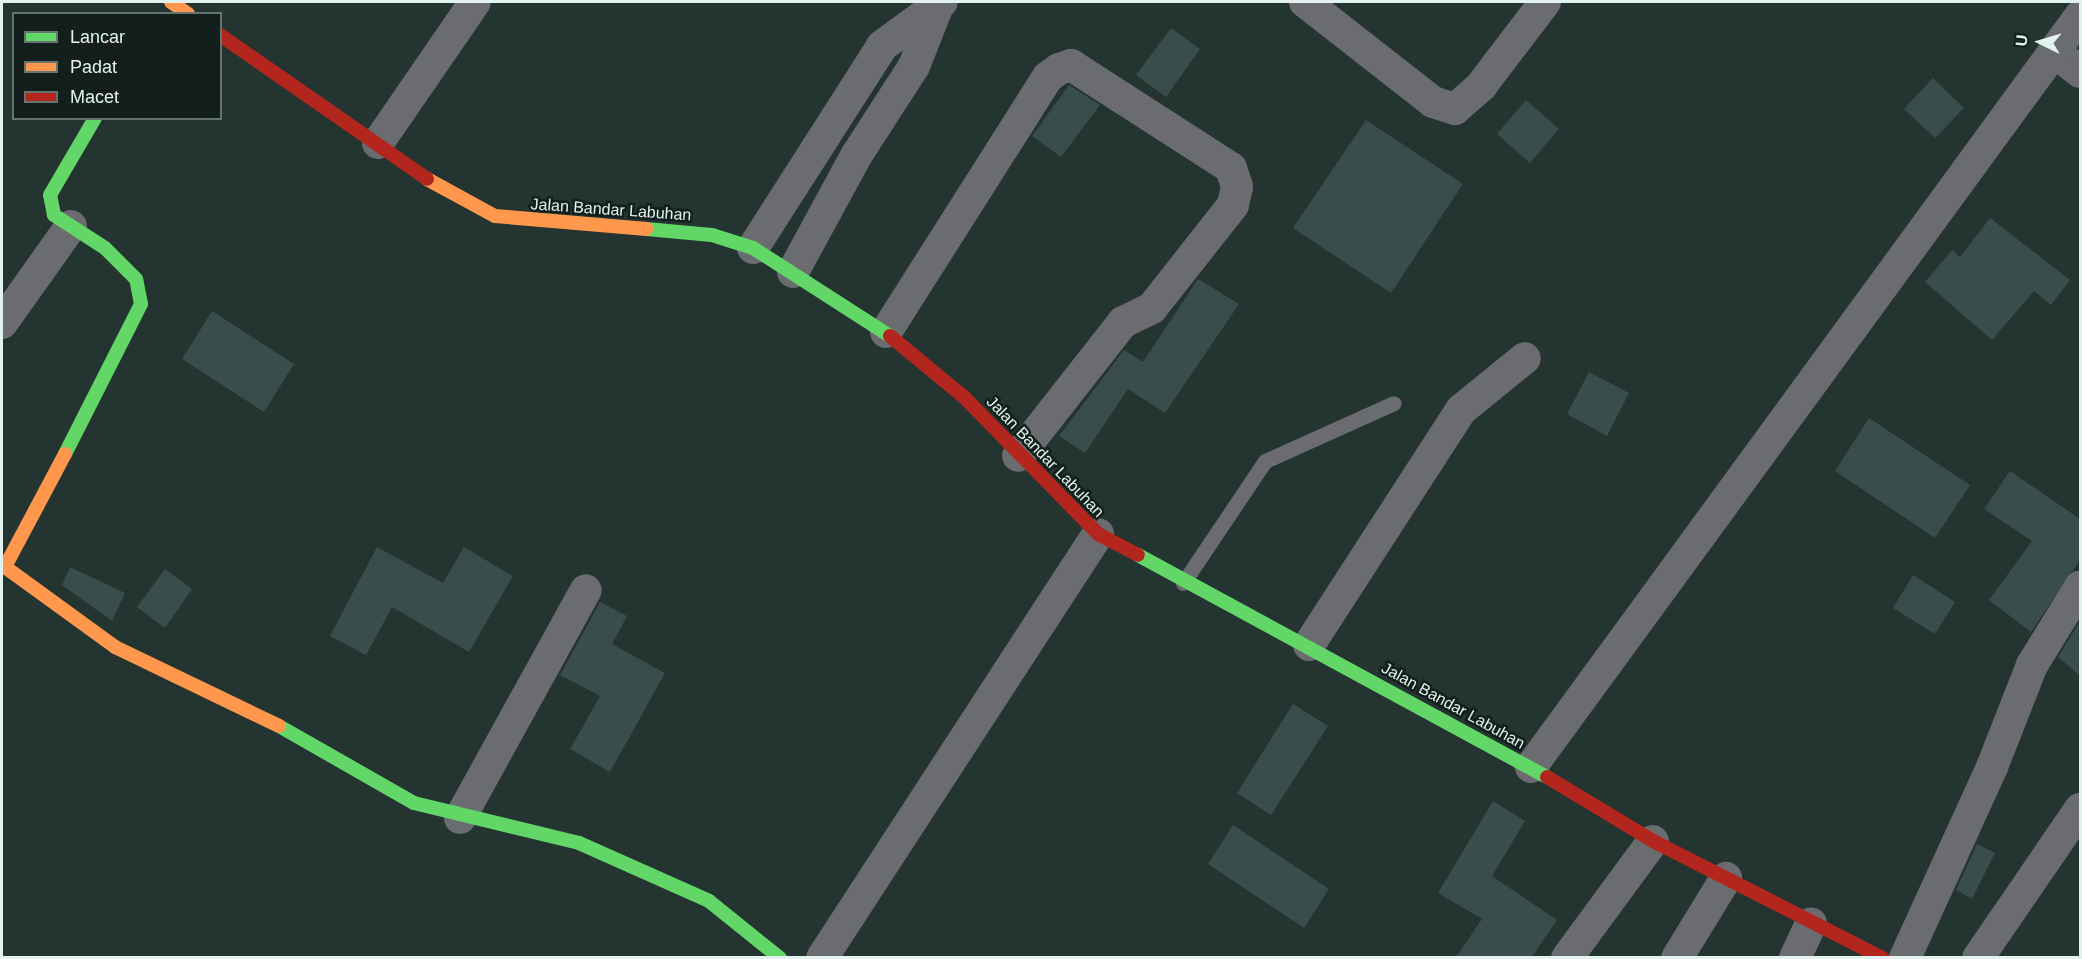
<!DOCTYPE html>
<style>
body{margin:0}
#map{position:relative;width:2082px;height:959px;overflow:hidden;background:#233431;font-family:Helvetica,sans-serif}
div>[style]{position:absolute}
.building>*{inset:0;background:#394d4a}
.lane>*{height:15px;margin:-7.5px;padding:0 7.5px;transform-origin:7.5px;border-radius:7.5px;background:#6a6c6f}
.street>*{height:32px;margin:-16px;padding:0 16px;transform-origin:16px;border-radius:16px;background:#6a6c6f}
.fast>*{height:14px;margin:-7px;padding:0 7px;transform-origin:7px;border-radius:7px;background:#63d668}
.slow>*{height:14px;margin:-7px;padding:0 7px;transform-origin:7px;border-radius:7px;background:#ff974d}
.jam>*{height:14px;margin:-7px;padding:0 7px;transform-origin:7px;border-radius:7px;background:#b3261e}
span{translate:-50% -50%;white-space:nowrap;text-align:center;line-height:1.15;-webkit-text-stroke:5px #121f1c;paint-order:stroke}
.street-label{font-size:16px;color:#e2f3ef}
.frame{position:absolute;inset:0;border:3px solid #e2f3ef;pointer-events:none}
.legend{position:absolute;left:12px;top:12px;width:210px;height:108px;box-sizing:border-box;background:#121f1c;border:2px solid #657470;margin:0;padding:8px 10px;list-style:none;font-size:18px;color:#e2f3ef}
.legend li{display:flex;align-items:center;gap:12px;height:30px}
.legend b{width:30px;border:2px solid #657470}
.north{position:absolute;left:2010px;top:12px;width:60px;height:60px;-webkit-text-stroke:4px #121f1c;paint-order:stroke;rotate:275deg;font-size:16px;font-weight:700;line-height:24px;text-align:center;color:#e2f3ef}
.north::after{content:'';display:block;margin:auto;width:21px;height:27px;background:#e2f3ef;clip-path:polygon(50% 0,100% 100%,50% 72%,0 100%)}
</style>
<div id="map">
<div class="building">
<i style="clip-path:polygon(1171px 28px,1200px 49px,1166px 97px,1136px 75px)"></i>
<i style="clip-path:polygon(1933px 78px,1964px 108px,1935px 138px,1904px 109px)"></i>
<i style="clip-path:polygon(1069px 85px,1100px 105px,1061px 157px,1032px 136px)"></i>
<i style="clip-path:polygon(1526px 100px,1559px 129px,1530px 163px,1497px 134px)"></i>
<i style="clip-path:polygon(1366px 120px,1463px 184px,1391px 293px,1293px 228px)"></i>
<i style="clip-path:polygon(1990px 218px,2070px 280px,2051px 305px,2034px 291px,1992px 340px,1925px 282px,1952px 250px,1960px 257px)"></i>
<i style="clip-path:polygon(1198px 279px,1239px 304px,1165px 413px,1128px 389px,1085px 453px,1059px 436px,1124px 350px,1143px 362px)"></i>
<i style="clip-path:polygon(212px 311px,294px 364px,264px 412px,182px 359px)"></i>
<i style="clip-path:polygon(1589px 372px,1629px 393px,1607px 436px,1567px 414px)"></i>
<i style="clip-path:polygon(1869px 418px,1970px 485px,1935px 538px,1835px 471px)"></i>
<i style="clip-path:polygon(2010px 471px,2080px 519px,2080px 560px,2031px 632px,1989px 600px,2032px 541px,1984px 509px)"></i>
<i style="clip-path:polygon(377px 547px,443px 583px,464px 547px,513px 576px,469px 652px,392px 607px,366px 655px,330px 636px)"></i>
<i style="clip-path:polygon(70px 567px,125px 593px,112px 621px,62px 585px)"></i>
<i style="clip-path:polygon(165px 569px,192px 589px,165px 628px,137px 607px)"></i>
<i style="clip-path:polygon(1913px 575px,1955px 602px,1935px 634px,1893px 608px)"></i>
<i style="clip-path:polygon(600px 602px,627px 616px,612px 644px,665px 673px,610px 772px,570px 749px,600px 696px,560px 675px)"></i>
<i style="clip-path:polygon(2080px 621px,2080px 676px,2058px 657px)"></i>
<i style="clip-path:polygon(1293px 704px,1328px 726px,1271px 815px,1237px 793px)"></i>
<i style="clip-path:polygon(1493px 801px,1525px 821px,1492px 876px,1557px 920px,1532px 957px,1456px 957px,1482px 919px,1438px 893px)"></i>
<i style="clip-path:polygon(1233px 825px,1329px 889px,1304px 928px,1208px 864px)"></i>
<i style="clip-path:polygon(1977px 844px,1995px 853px,1972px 899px,1956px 890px)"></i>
</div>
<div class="lane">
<i style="left:1183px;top:583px;width:147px;rotate:-56.1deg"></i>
<i style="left:1265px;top:461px;width:141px;rotate:-24.2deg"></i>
</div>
<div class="street">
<i style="left:1305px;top:2px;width:162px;rotate:38deg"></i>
<i style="left:1433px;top:102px;width:23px;rotate:18deg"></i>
<i style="left:1455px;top:109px;width:35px;rotate:-41deg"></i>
<i style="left:1481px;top:86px;width:106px;rotate:-52.7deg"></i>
<i style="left:2054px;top:51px;width:33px;rotate:39deg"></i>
<i style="left:378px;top:143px;width:171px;rotate:-55.5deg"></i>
<i style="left:753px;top:248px;width:240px;rotate:-57.4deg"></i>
<i style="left:882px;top:46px;width:74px;rotate:-36.3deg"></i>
<i style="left:793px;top:272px;width:132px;rotate:-61.5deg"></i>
<i style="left:856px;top:156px;width:107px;rotate:-57.2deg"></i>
<i style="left:914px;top:66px;width:62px;rotate:-68.4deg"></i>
<i style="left:2px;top:323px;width:119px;rotate:-54.6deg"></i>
<i style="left:886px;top:332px;width:302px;rotate:-57.6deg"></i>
<i style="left:1048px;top:77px;width:14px;rotate:-36deg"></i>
<i style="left:1059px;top:69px;width:13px;rotate:-18deg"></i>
<i style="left:1071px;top:65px;width:190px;rotate:32.8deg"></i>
<i style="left:1231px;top:168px;width:20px;rotate:72deg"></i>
<i style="left:1237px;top:187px;width:18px;rotate:103deg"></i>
<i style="left:1233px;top:205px;width:131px;rotate:128.2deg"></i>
<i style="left:1152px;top:308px;width:32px;rotate:154deg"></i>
<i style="left:1123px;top:322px;width:170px;rotate:128.1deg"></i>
<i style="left:1309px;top:645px;width:280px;rotate:-57.1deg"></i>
<i style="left:1461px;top:410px;width:82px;rotate:-39.1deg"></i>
<i style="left:1531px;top:767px;width:930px;rotate:-53.83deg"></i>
<i style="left:460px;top:818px;width:260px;rotate:-61.1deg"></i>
<i style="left:822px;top:958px;width:506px;rotate:-56.94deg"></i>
<i style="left:1567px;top:958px;width:145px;rotate:-53.7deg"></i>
<i style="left:1677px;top:958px;width:94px;rotate:-58.5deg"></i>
<i style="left:1795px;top:958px;width:38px;rotate:-65deg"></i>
<i style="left:1905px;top:958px;width:210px;rotate:-65.5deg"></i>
<i style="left:1992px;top:767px;width:110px;rotate:-68.6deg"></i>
<i style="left:2032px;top:665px;width:92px;rotate:-58.4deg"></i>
<i style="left:1978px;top:958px;width:181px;rotate:-55.6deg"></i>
</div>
<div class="fast">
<i style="left:646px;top:229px;width:66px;rotate:5.2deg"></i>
<i style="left:712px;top:235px;width:43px;rotate:17.6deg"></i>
<i style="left:753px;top:248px;width:163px;rotate:32.7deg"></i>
<i style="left:65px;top:454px;width:168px;rotate:-63.1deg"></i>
<i style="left:141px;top:304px;width:25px;rotate:-101deg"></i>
<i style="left:136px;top:279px;width:44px;rotate:-135deg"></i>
<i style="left:105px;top:248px;width:61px;rotate:-147.1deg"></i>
<i style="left:54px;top:215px;width:20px;rotate:-101deg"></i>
<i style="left:50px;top:195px;width:89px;rotate:-59.7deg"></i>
<i style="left:1138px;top:555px;width:465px;rotate:28.5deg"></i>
<i style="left:279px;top:726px;width:155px;rotate:29.7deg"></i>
<i style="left:414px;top:803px;width:170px;rotate:13.6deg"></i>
<i style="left:579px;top:843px;width:142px;rotate:24deg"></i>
<i style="left:709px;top:901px;width:91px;rotate:38.8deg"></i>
</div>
<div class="slow">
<i style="left:171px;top:2px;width:21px;rotate:35deg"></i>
<i style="left:427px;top:179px;width:77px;rotate:28.6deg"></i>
<i style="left:495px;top:216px;width:152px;rotate:4.9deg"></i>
<i style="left:65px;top:454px;width:128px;rotate:118deg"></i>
<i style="left:5px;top:567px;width:136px;rotate:36deg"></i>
<i style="left:115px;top:647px;width:182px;rotate:25.7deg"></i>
</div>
<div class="jam">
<i style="left:220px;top:35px;width:252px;rotate:34.8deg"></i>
<i style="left:890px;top:336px;width:96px;rotate:39.5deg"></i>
<i style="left:964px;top:397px;width:192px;rotate:45.6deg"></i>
<i style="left:1098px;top:534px;width:45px;rotate:27.7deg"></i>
<i style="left:1547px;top:777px;width:124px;rotate:31.1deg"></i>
<i style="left:1653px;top:841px;width:258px;rotate:27deg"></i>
</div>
<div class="street-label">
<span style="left:611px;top:210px;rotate:4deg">Jalan Bandar Labuhan</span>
<span style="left:1045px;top:457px;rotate:46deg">Jalan Bandar Labuhan</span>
<span style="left:1453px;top:706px;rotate:29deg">Jalan Bandar Labuhan</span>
</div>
<div class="frame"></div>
<ul class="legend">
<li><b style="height:8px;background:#63d668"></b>Lancar</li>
<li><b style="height:8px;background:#ff974d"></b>Padat</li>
<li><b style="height:8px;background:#b3261e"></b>Macet</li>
</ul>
<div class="north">U</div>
</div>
